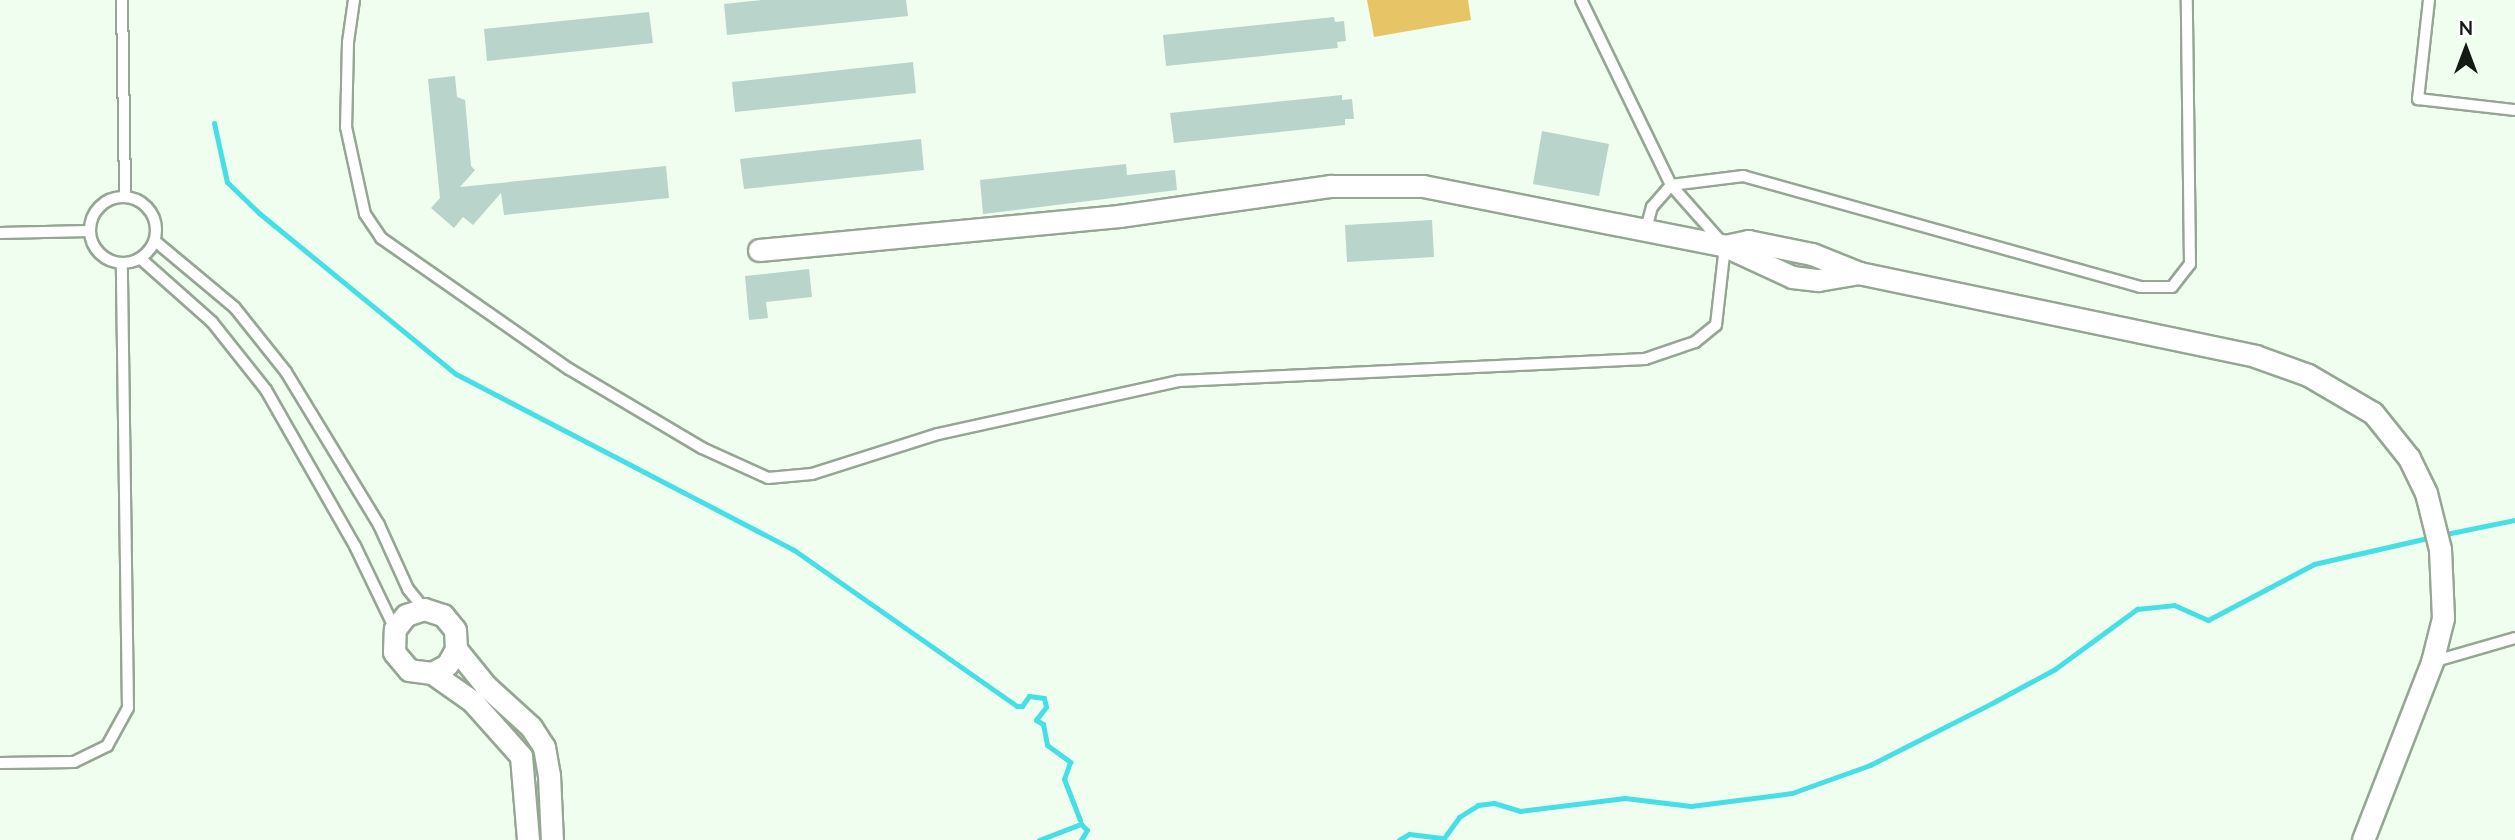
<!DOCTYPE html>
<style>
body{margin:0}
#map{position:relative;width:2515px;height:840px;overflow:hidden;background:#effeee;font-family:Mulish,sans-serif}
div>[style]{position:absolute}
.green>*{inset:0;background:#e7c566}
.stream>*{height:5px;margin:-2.5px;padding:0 2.5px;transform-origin:2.5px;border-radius:2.5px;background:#46dfe5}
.building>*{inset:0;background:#b9d5cb}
.roads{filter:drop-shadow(2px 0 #95a794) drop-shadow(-2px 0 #95a794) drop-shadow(0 2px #95a794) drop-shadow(0 -2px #95a794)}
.service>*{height:10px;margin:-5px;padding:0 5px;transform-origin:5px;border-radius:5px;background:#fff}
.service>.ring{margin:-5px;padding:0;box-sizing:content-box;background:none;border:10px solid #fff;border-radius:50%}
.minor>*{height:21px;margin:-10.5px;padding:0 10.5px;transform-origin:10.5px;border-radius:10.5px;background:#fff}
span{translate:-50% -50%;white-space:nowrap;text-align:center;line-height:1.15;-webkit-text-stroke:5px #fff;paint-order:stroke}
.north{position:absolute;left:2431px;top:14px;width:70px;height:70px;-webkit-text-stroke:5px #fff;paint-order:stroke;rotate:0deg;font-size:19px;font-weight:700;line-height:28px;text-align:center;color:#131a13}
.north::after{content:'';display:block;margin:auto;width:24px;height:32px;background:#131a13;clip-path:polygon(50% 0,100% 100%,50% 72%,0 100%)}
</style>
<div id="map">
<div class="green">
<i style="clip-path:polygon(1367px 0,1468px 0,1471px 20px,1374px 37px)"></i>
</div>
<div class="stream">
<i style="left:214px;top:123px;width:60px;rotate:77.6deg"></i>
<i style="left:227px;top:182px;width:45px;rotate:44.1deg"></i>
<i style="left:259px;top:213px;width:254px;rotate:39.3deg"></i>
<i style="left:456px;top:374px;width:381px;rotate:27.5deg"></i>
<i style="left:794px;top:550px;width:272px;rotate:35deg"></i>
<i style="left:1017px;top:706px;width:5px"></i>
<i style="left:1022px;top:706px;width:12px;rotate:-55deg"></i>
<i style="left:1029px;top:696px;width:15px;rotate:8deg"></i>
<i style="left:1044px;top:698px;width:9px;rotate:77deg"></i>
<i style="left:1046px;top:707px;width:16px;rotate:128deg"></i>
<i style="left:1036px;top:720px;width:8px;rotate:30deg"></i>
<i style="left:1043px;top:724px;width:21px;rotate:79deg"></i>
<i style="left:1047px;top:745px;width:29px;rotate:36deg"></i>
<i style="left:1070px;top:762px;width:18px;rotate:109deg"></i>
<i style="left:1064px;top:779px;width:44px;rotate:68.7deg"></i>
<i style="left:2441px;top:535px;width:76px;rotate:-11.5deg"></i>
<i style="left:1039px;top:840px;width:45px;rotate:-20.9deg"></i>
<i style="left:1081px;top:824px;width:8px;rotate:45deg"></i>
<i style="left:1087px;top:830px;width:12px;rotate:121deg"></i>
<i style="left:1399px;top:840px;width:12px;rotate:-31deg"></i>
<i style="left:1409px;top:834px;width:35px;rotate:7deg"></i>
<i style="left:1444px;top:838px;width:26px;rotate:-54deg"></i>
<i style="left:1459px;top:817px;width:22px;rotate:-32deg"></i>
<i style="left:1478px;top:805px;width:16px;rotate:-7deg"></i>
<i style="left:1494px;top:803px;width:27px;rotate:17deg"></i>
<i style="left:1520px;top:811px;width:106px;rotate:-7.1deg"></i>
<i style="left:1625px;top:798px;width:66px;rotate:6.9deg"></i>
<i style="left:1691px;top:806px;width:102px;rotate:-7.3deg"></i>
<i style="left:1792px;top:793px;width:83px;rotate:-19.7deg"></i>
<i style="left:1870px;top:765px;width:139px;rotate:-26.9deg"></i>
<i style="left:1994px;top:702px;width:69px;rotate:-28.4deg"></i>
<i style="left:2055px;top:669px;width:102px;rotate:-36.2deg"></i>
<i style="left:2137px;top:609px;width:37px;rotate:-6deg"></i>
<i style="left:2174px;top:605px;width:37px;rotate:24deg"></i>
<i style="left:2208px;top:620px;width:120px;rotate:-27.8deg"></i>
<i style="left:2314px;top:564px;width:121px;rotate:-12.9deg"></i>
</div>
<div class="building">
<i style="clip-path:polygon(762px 0,906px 0,908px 16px,727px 35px,724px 4px)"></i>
<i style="clip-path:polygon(649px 12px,653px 43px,487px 61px,484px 29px)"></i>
<i style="clip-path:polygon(1334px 17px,1335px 22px,1344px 21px,1346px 41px,1337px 42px,1338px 48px,1166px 66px,1163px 35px)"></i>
<i style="clip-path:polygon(913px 62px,916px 93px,735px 112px,732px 82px)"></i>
<i style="clip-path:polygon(455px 76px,457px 97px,465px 100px,471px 166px,475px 170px,460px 187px,666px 166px,669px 198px,504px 215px,501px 193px,473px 225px,463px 217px,454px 228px,431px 208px,440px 198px,428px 79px)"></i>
<i style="clip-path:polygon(1342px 95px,1342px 100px,1352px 99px,1354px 119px,1345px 119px,1345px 125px,1174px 143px,1170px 113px)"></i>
<i style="clip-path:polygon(1542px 131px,1609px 144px,1599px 196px,1533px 184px)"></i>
<i style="clip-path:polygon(921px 139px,924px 170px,744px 189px,740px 159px)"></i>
<i style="clip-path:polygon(1126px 164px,1127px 175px,1175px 170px,1177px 190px,983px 214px,980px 180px)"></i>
<i style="clip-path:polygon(1432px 220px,1434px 257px,1347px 262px,1345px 225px)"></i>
<i style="clip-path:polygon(809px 269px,812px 297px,766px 302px,768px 318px,749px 320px,745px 276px)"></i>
</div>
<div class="roads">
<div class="service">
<i style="left:122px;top:0;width:196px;rotate:89.1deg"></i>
<i style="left:354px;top:0;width:42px;rotate:98.1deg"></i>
<i style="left:348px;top:42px;width:85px;rotate:91.3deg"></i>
<i style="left:346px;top:127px;width:89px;rotate:77.7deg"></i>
<i style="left:365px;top:214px;width:29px;rotate:56deg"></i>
<i style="left:381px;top:238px;width:229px;rotate:34.9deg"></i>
<i style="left:569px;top:369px;width:155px;rotate:30.7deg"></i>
<i style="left:702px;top:448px;width:72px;rotate:24.4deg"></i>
<i style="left:768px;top:478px;width:44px;rotate:-5.2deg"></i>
<i style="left:812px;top:474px;width:132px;rotate:-17.6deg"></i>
<i style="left:938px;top:434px;width:247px;rotate:-12.4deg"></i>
<i style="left:1179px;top:381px;width:467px;rotate:-2.7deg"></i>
<i style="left:1645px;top:359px;width:53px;rotate:-18.8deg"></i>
<i style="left:1695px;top:342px;width:27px;rotate:-39deg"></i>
<i style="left:1716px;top:325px;width:80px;rotate:-83.5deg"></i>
<i style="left:1725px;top:246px;width:81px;rotate:-131.5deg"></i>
<i style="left:1671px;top:185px;width:206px;rotate:-115.9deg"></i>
<i style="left:2429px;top:0;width:100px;rotate:96.3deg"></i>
<i style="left:2418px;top:99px;width:98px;rotate:6.5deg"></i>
<i class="ring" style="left:90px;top:197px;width:56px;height:56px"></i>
<i style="left:1646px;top:229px;width:23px;rotate:-75deg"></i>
<i style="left:1652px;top:207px;width:29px;rotate:-49deg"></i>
<i style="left:1671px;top:185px;width:73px;rotate:-7.1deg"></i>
<i style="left:1743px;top:176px;width:412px;rotate:15.6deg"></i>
<i style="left:2140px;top:287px;width:32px"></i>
<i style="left:2172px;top:287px;width:29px;rotate:-52deg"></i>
<i style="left:2190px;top:264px;width:264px;rotate:-90.7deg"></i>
<i style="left:0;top:233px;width:89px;rotate:-1.3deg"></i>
<i style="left:155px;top:241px;width:104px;rotate:39.9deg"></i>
<i style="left:235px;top:308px;width:82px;rotate:51.4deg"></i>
<i style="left:286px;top:372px;width:179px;rotate:58.7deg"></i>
<i style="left:379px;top:525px;width:70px;rotate:65.6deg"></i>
<i style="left:408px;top:589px;width:26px;rotate:51deg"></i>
<i style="left:141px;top:259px;width:95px;rotate:41.6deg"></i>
<i style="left:212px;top:322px;width:87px;rotate:51.5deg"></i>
<i style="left:266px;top:390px;width:180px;rotate:60.3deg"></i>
<i style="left:355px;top:546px;width:92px;rotate:64.3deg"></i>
<i style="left:2432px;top:662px;width:86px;rotate:-16.1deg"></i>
<i style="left:0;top:763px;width:74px;rotate:-0.8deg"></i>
<i style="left:74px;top:762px;width:37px;rotate:-26deg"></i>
<i style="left:107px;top:746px;width:43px;rotate:-61.1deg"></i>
<i style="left:128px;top:708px;width:444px;rotate:-90.8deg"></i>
</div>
<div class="minor">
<i style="left:1725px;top:246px;width:24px;rotate:-12deg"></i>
<i style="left:1748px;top:241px;width:65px;rotate:11.5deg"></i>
<i style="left:1812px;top:254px;width:51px;rotate:22deg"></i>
<i style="left:1859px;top:273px;width:405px;rotate:11.8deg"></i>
<i style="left:2255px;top:356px;width:56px;rotate:19.7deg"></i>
<i style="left:2308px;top:375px;width:75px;rotate:30.3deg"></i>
<i style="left:2373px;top:413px;width:58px;rotate:51.3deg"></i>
<i style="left:2409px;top:458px;width:39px;rotate:64deg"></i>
<i style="left:2426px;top:493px;width:58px;rotate:76deg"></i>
<i style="left:2440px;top:549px;width:69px;rotate:87.5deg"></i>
<i style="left:2443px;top:618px;width:45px;rotate:104deg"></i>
<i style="left:2432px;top:662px;width:191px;rotate:111.2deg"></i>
<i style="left:759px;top:250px;width:362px;rotate:-5.4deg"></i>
<i style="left:1119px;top:216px;width:214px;rotate:-8.1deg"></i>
<i style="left:1331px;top:186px;width:92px"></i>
<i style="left:1423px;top:186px;width:308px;rotate:11.2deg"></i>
<i style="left:1725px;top:246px;width:74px;rotate:24.8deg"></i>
<i style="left:1792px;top:277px;width:26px;rotate:7deg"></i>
<i style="left:1818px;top:280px;width:42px;rotate:-9.7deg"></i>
<i style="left:456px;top:649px;width:18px;rotate:119deg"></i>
<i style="left:447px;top:665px;width:17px;rotate:152deg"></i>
<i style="left:432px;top:673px;width:23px;rotate:-173deg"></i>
<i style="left:409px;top:670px;width:23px;rotate:-130deg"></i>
<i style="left:394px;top:652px;width:23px;rotate:-88deg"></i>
<i style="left:395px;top:629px;width:18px;rotate:-52deg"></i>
<i style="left:406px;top:615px;width:19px;rotate:-18deg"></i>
<i style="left:424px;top:609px;width:20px;rotate:18deg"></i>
<i style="left:443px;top:615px;width:19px;rotate:51deg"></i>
<i style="left:455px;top:630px;width:19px;rotate:87deg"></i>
<i style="left:456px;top:649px;width:48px;rotate:51deg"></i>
<i style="left:486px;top:686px;width:61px;rotate:42.3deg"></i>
<i style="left:531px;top:727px;width:24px;rotate:57deg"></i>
<i style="left:544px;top:747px;width:28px;rotate:80deg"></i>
<i style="left:549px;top:775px;width:65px;rotate:87.4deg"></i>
<i style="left:432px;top:673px;width:49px;rotate:35deg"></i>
<i style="left:472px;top:701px;width:74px;rotate:48.3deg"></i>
<i style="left:521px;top:756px;width:84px;rotate:85.2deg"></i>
</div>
</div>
<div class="north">N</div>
</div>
